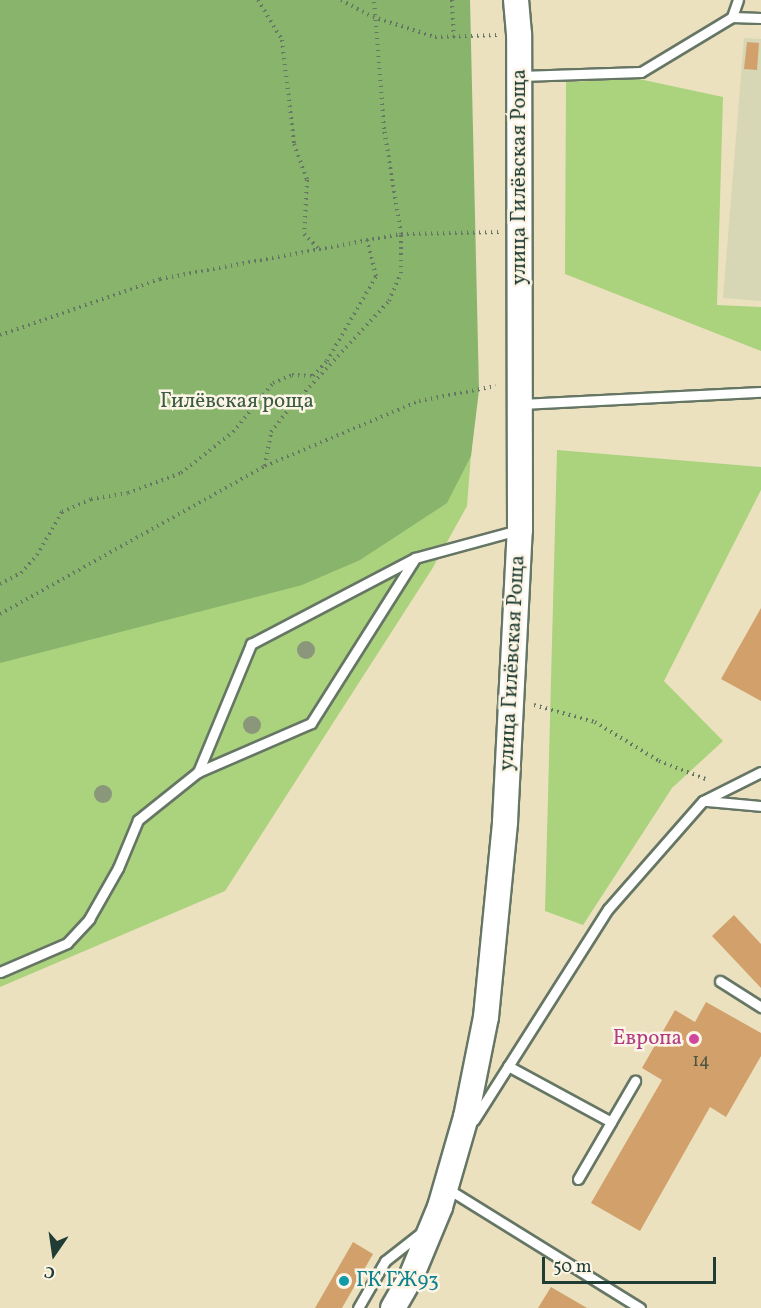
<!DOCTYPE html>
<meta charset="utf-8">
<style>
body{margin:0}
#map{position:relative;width:761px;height:1308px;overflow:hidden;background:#ebe1bf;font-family:Vollkorn,serif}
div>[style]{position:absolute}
.built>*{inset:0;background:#d7d7b6}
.green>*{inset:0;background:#abd27d}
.forest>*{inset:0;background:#88b46c}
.building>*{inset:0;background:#d2a06b}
.path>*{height:4px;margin-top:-2px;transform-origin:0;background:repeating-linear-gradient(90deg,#667665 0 1.5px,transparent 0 6px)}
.roads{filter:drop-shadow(2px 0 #667665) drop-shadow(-2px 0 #667665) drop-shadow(0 2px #667665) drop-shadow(0 -2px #667665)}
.service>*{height:9px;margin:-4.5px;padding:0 4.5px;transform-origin:4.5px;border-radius:4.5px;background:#fff}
.tertiary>*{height:24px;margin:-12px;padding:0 12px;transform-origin:12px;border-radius:12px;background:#fff}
.trees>*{width:18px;height:18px;margin:-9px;border-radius:50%;background:#8a977b}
.dots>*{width:16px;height:16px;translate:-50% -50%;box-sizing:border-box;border:3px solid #fcf5e5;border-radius:50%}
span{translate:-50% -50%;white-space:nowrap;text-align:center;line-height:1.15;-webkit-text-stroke:5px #fcf5e5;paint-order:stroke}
.number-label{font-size:18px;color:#4c5642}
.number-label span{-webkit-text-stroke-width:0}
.street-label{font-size:21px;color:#1f3d34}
.park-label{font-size:21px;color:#3b5b43}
.hotel-label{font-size:21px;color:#b23c85}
.right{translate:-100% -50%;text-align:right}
.culture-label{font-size:21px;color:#0d838f}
.left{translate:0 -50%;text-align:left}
.north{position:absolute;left:24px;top:1224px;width:60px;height:60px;-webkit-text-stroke:4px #fcf5e5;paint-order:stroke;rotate:193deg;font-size:16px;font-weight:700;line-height:24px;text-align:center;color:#1f3d34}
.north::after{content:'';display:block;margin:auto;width:21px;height:27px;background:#1f3d34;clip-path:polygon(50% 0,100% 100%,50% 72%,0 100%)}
.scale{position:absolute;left:542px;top:1257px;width:174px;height:27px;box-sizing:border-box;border:3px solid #1f3d34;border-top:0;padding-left:8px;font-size:18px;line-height:21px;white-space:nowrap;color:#1f3d34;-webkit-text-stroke:4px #fcf5e5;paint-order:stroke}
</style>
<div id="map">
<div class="built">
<i style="clip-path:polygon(744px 38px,761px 39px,761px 301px,723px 298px)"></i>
</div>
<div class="green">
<i style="clip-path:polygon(0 0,476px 389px,467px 506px,432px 569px,225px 891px,0 987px)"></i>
<i style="clip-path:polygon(639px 79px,723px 97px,717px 305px,761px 307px,761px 351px,565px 274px,566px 82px)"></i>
<i style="clip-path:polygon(557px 450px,761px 467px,761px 490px,664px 681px,723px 741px,672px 788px,583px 925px,545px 911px)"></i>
</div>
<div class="forest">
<i style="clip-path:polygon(0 0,470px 0,479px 390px,471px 456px,447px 503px,360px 560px,302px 585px,0 663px)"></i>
</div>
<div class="building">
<i style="clip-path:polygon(747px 42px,759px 43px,757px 70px,744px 69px)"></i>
<i style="clip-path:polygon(761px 608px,761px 701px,721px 679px)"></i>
<i style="clip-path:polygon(734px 915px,761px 944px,761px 988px,712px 936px)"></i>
<i style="clip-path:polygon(706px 1002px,761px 1033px,761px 1056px,726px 1117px,710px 1107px,640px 1231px,591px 1203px,662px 1080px,642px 1068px,675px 1010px,695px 1022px)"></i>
<i style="clip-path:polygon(353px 1242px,373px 1254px,342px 1308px,315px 1308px)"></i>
<i style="clip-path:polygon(551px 1287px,587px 1308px,538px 1308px)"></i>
</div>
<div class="path">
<i style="left:258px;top:0;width:47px;rotate:59deg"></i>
<i style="left:282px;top:40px;width:105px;rotate:83.4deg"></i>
<i style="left:294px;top:144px;width:38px;rotate:70deg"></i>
<i style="left:307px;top:180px;width:54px;rotate:93.2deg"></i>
<i style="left:304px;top:234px;width:21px;rotate:45deg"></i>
<i style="left:341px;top:0;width:36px;rotate:28deg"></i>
<i style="left:373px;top:17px;width:65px;rotate:17.9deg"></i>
<i style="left:435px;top:37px;width:63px;rotate:-1.8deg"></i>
<i style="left:452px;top:0;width:37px;rotate:87deg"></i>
<i style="left:0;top:335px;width:170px;rotate:-19.3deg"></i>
<i style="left:160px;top:279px;width:245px;rotate:-10.6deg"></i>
<i style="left:401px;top:234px;width:106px;rotate:-99.2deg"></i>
<i style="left:384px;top:129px;width:129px;rotate:-94.4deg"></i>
<i style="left:265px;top:466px;width:35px;rotate:-80deg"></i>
<i style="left:271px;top:432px;width:29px;rotate:-52deg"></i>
<i style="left:289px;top:409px;width:147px;rotate:-47.2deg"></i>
<i style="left:389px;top:301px;width:30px;rotate:-67deg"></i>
<i style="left:401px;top:273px;width:39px;rotate:-90deg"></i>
<i style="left:401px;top:234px;width:98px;rotate:-1.2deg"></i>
<i style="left:0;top:584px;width:24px;rotate:-28deg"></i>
<i style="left:21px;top:573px;width:24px;rotate:-48deg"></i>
<i style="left:37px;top:555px;width:50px;rotate:-59.8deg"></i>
<i style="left:62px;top:512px;width:32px;rotate:-24deg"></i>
<i style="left:91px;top:499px;width:37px;rotate:-9deg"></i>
<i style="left:128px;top:493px;width:57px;rotate:-20.7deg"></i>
<i style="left:181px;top:473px;width:66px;rotate:-38.3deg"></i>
<i style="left:233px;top:432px;width:63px;rotate:-50.8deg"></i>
<i style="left:273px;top:383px;width:21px;rotate:-23deg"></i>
<i style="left:292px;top:375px;width:21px;rotate:3deg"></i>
<i style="left:313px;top:376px;width:21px;rotate:-47deg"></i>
<i style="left:327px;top:361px;width:98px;rotate:-60deg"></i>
<i style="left:376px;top:276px;width:37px;rotate:-104deg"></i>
<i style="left:0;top:614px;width:304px;rotate:-29.2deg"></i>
<i style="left:265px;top:466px;width:167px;rotate:-22.9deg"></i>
<i style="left:419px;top:401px;width:78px;rotate:-11deg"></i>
<i style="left:534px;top:705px;width:63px;rotate:15.6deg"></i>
<i style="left:595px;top:722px;width:75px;rotate:31.4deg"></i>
<i style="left:659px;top:761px;width:53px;rotate:21.2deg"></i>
</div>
<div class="roads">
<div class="service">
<i style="left:732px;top:17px;width:18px;rotate:-71deg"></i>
<i style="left:520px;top:76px;width:121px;rotate:-1.9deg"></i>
<i style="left:641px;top:72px;width:106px;rotate:-31.1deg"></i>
<i style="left:732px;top:17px;width:29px;rotate:2deg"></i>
<i style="left:521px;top:404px;width:240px;rotate:-2.9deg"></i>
<i style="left:198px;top:772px;width:123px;rotate:-23.4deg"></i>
<i style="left:311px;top:723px;width:193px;rotate:-57.7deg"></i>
<i style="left:706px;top:801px;width:55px;rotate:5.2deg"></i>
<i style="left:0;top:972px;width:73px;rotate:-23.4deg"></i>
<i style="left:67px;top:943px;width:33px;rotate:-47deg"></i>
<i style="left:89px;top:919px;width:59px;rotate:-60.4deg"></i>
<i style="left:118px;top:868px;width:52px;rotate:-67.4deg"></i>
<i style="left:138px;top:820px;width:77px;rotate:-38.7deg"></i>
<i style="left:198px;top:772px;width:139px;rotate:-67.5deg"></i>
<i style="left:251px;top:644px;width:185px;rotate:-27.7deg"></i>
<i style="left:415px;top:558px;width:107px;rotate:-15.2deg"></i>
<i style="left:720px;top:981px;width:49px;rotate:32.4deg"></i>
<i style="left:508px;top:1066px;width:117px;rotate:28.5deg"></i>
<i style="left:611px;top:1122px;width:48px;rotate:-59.7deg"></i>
<i style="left:474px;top:1120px;width:250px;rotate:-57.6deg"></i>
<i style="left:608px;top:909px;width:144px;rotate:-48.7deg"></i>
<i style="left:703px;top:801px;width:65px;rotate:-26.6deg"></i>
<i style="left:578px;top:1179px;width:66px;rotate:-59.9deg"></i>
<i style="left:448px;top:1189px;width:226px;rotate:31.8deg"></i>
<i style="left:358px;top:1308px;width:54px;rotate:-60.1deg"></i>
<i style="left:385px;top:1261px;width:47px;rotate:-38.1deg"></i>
</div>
<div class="tertiary">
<i style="left:393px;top:1308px;width:36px;rotate:-60deg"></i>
<i style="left:411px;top:1277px;width:76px;rotate:-67.5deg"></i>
<i style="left:440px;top:1207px;width:94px;rotate:-73.9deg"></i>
<i style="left:466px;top:1117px;width:102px;rotate:-78.7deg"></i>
<i style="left:486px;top:1017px;width:196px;rotate:-84.4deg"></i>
<i style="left:505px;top:822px;width:292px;rotate:-87.1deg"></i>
<i style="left:520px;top:530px;width:496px;rotate:-90.1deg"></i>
<i style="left:519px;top:34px;width:34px;rotate:-95deg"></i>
</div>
</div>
<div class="trees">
<i style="left:306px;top:650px"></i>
<i style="left:252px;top:725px"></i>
<i style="left:103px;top:794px"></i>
</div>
<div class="dots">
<i style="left:694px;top:1039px;background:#d1479c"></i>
<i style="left:344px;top:1281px;background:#0f9aa8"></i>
</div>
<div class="number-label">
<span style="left:701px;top:1062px">14</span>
</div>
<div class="street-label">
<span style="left:520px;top:177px;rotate:-90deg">улица Гилёвская Роща</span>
<span style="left:513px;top:663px;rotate:-87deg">улица Гилёвская Роща</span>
</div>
<div class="park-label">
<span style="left:237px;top:402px">Гилёвская роща</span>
</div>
<div class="hotel-label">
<span class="right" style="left:682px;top:1039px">Европа</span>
</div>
<div class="culture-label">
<span class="left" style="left:356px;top:1281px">ГК ГЖ93</span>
</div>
<div class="north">С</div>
<div class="scale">50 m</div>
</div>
